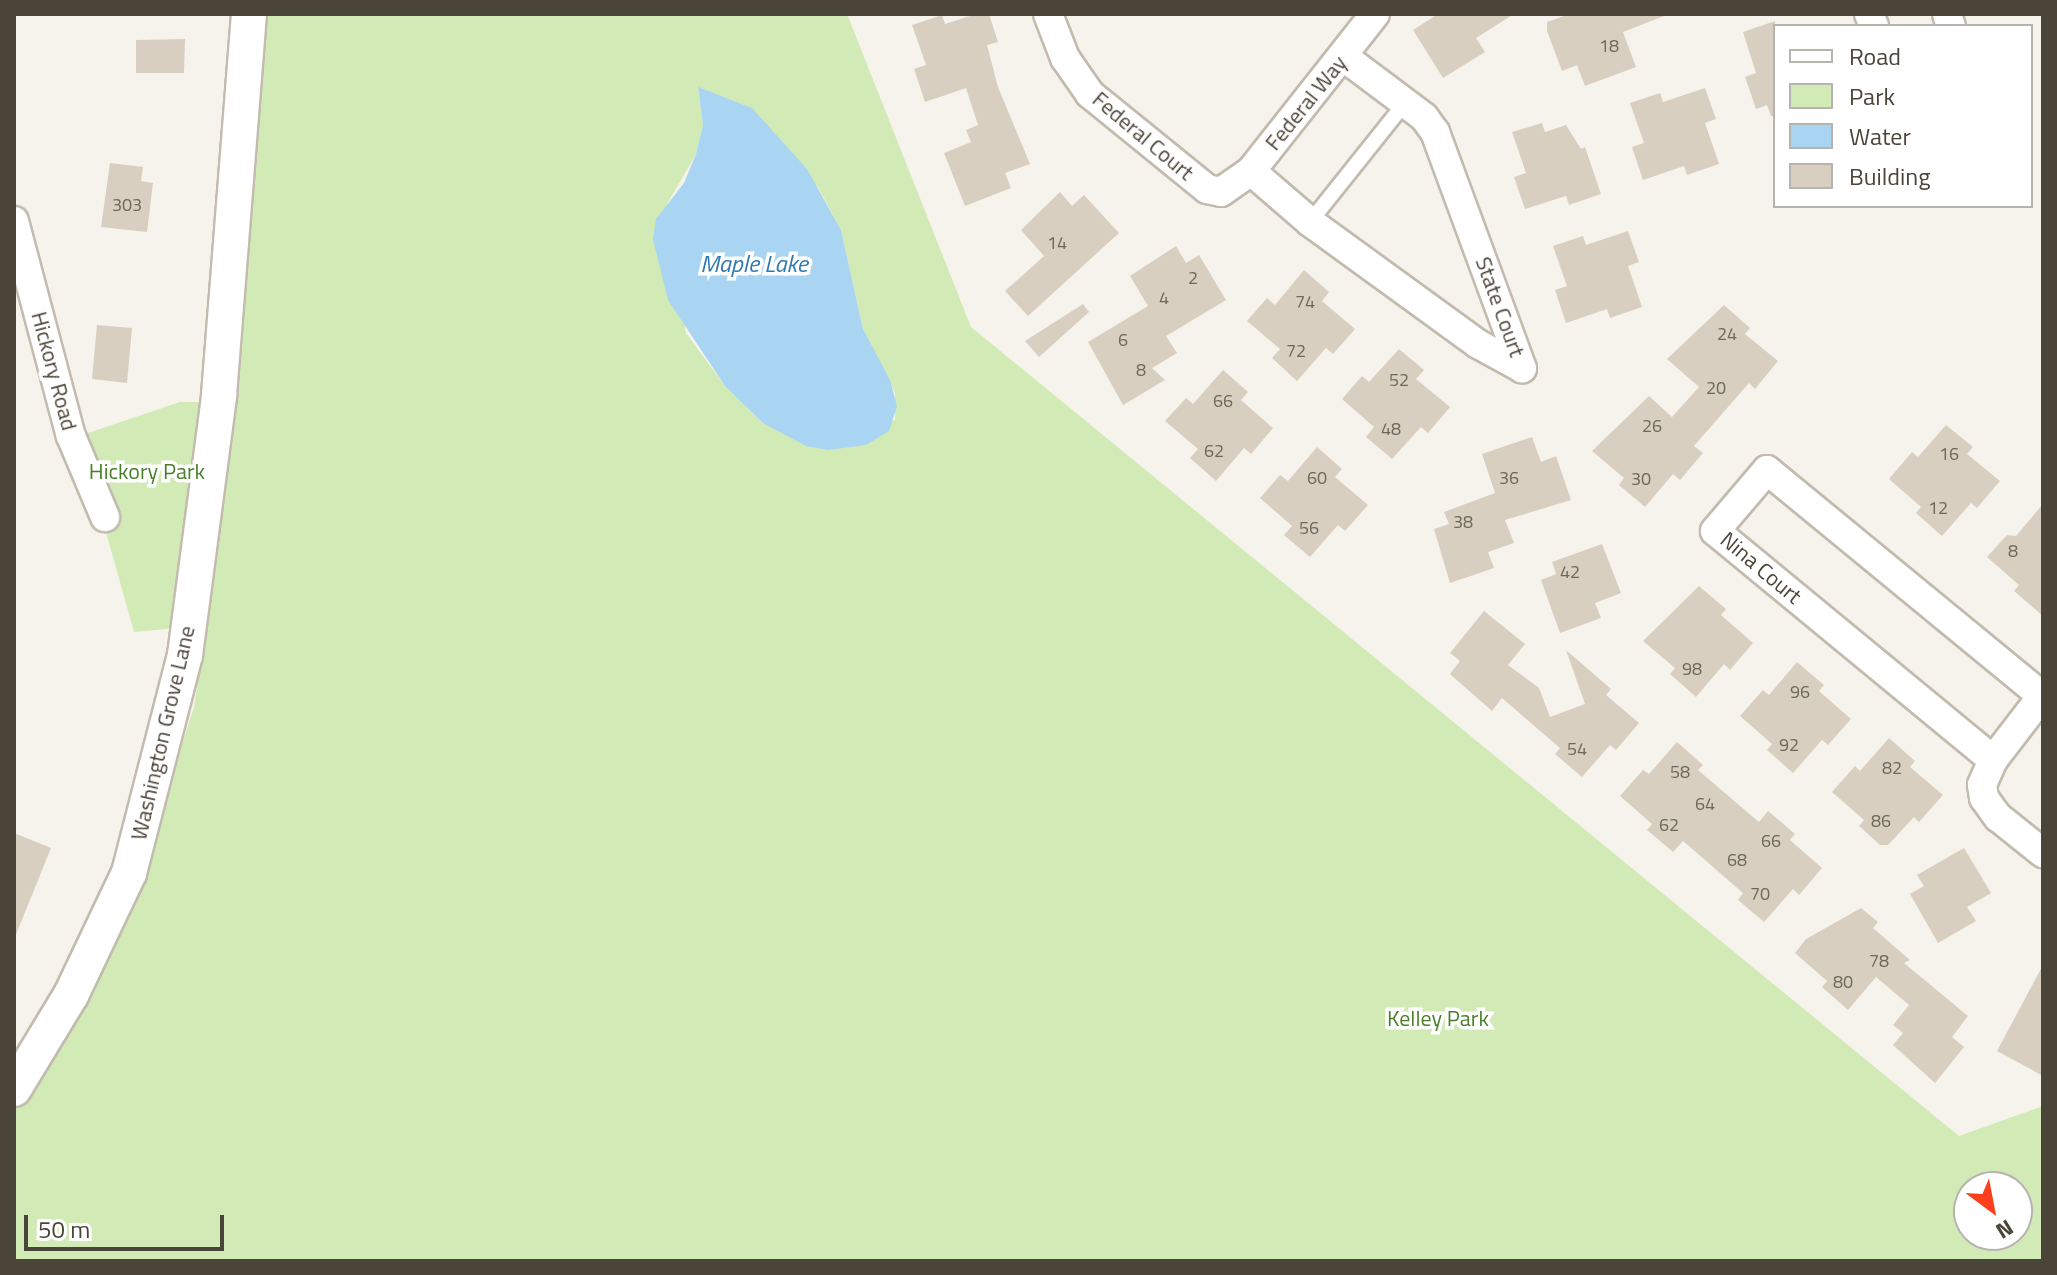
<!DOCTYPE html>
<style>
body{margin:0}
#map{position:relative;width:2057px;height:1275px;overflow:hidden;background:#f6f3ec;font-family:"Titillium Web",sans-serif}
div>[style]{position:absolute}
.green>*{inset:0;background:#d2eab5}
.water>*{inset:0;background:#a9d4f2}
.building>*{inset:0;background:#d8cfc1}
.roads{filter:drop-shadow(2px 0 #c2bbae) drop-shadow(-2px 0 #c2bbae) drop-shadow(0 2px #c2bbae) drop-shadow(0 -2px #c2bbae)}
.service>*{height:14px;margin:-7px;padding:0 7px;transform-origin:7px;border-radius:7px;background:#fff}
.minor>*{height:28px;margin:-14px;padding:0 14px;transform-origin:14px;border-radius:14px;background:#fff}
.tertiary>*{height:34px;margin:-17px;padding:0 17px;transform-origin:17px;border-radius:17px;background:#fff}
span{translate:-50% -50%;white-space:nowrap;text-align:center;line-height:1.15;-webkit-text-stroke:7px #fff;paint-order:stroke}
.number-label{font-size:18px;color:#6e675b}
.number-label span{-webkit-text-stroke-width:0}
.street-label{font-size:22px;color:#4b4439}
.park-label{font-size:22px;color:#4a7f2a}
.water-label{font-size:24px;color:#2e7ab2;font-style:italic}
.frame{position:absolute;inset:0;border:16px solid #4b4439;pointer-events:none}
.legend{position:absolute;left:1773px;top:24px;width:260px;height:184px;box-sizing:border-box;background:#fff;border:2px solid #b7b4b0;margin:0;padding:10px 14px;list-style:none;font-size:24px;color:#4b4439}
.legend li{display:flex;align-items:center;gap:16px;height:40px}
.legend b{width:40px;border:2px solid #b7b4b0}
.north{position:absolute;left:1953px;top:1171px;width:80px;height:80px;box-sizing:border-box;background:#fff;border:2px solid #b7b4b0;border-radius:50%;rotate:148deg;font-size:22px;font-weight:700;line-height:32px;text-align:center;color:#4b4439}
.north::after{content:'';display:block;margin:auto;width:28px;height:36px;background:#fc3f1d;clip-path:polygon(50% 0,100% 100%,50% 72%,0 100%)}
.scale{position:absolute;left:24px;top:1215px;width:200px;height:36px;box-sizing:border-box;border:4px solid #4b4439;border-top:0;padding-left:10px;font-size:24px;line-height:28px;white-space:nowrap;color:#4b4439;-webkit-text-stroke:6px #fff;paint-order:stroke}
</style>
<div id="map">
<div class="green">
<i style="clip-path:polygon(evenodd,261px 14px,847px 14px,971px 327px,1959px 1136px,2043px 1106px,2043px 1261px,14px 1261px,14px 1108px,87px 1002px,147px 852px,194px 707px,214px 580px,244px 281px,261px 14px,698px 88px,752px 108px,819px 189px,841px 230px,863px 329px,895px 393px,895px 420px,763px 423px,725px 386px,686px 333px,667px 204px,696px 154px,703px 125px,698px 88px,261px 14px,1969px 1187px,2017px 1187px,2017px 1235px,1969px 1235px,1969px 1187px)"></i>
<i style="clip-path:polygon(180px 402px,212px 402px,188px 627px,134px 632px,79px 436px)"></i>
</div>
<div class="water">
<i style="clip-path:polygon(698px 87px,752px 108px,807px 169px,841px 230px,863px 329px,890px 380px,897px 406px,889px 431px,866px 445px,828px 450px,806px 446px,763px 423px,725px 386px,668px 300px,653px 239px,656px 219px,684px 183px,696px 154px,703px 125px)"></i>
</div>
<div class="building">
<i style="clip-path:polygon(976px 14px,989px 14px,998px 42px,987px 45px,998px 87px,1030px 164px,1005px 173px,1011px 188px,965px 206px,944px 153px,971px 142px,966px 130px,978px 125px,966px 88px,925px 102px,914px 69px,926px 65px,912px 25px,942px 15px,945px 24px)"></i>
<i style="clip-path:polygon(1438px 14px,1514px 14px,1476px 38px,1485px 52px,1443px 78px,1413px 30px)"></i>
<i style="clip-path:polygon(1570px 14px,1664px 14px,1664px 16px,1623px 32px,1636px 67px,1585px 86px,1577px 65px,1562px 71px,1547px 31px,1547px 22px)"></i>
<i style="clip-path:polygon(1775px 21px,1775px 116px,1771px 116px,1767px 105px,1756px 109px,1745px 77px,1756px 73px,1743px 32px)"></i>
<i style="clip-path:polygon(185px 39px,184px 73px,136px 73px,136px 40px)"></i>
<i style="clip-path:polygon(1705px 88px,1716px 119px,1705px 123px,1719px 164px,1687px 175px,1684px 166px,1643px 180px,1632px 147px,1644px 143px,1630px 103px,1660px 93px,1663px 102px)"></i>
<i style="clip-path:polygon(1542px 123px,1545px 132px,1566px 125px,1581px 149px,1585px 147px,1601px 194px,1569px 205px,1566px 196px,1525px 209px,1514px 177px,1526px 173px,1512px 132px)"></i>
<i style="clip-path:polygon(110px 163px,143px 167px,141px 181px,153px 183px,147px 232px,101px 227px)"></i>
<i style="clip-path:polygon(1060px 192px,1072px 206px,1084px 195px,1119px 233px,1028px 316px,1005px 291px,1044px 256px,1021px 230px)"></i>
<i style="clip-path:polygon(1628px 231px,1639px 262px,1628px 266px,1642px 307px,1610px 318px,1607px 309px,1566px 323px,1555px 290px,1567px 286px,1553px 246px,1583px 236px,1586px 245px)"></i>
<i style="clip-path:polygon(1176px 246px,1186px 263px,1199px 255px,1226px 300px,1166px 336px,1177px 353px,1152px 368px,1165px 380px,1123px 405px,1088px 342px,1148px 306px,1130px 276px)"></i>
<i style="clip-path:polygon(1304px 270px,1329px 292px,1322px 301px,1355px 329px,1333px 354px,1326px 348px,1297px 381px,1272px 358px,1280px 349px,1247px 321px,1267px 298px,1275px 305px)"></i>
<i style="clip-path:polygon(1083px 304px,1089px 312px,1039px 357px,1025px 341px)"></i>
<i style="clip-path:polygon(1724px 305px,1750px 328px,1745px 334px,1778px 361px,1755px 389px,1749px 383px,1694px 446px,1703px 453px,1680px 480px,1673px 474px,1645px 507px,1619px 485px,1624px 478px,1592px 451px,1649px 396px,1672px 417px,1699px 387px,1667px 359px)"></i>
<i style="clip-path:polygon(97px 325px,132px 328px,127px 383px,92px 379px)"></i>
<i style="clip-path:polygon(1399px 349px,1424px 370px,1416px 379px,1450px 407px,1428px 433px,1421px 427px,1392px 459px,1366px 437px,1374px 427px,1342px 399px,1362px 376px,1369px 382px)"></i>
<i style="clip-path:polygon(1223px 370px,1248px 392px,1241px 400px,1273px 428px,1251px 454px,1244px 448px,1216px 481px,1190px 458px,1198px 449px,1165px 421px,1186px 398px,1193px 404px)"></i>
<i style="clip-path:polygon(1946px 425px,1973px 447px,1967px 454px,2000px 481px,1977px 508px,1971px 503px,1942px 536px,1916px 513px,1921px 507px,1889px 479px,1912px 452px,1918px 457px)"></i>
<i style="clip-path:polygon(1532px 437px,1541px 462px,1556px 456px,1571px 500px,1505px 520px,1514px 543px,1488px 552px,1494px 568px,1450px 583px,1434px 529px,1449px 524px,1444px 512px,1495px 493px,1482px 454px)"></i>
<i style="clip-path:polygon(1317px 447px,1342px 469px,1335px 477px,1368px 505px,1345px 531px,1338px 525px,1310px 557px,1284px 535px,1292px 526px,1260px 498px,1280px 475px,1288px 481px)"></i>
<i style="clip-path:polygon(2043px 504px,2043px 616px,2014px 591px,2019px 585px,1987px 557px,2007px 535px,2016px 536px)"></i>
<i style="clip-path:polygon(1602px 544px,1621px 593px,1595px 603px,1601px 618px,1560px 633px,1541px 580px,1556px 574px,1552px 562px)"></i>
<i style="clip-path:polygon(1699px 586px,1726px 609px,1721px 615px,1753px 643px,1730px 670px,1724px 664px,1696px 697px,1670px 674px,1675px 668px,1643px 641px)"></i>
<i style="clip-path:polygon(1484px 611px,1525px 644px,1508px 665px,1539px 688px,1550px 717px,1585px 704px,1566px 650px,1611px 689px,1606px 695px,1639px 723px,1616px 750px,1610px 745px,1582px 777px,1555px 754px,1560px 748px,1502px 698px,1492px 711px,1450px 674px,1460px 661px,1450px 653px)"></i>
<i style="clip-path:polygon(1797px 662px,1824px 685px,1819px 691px,1851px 719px,1828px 745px,1822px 740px,1793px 773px,1767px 750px,1772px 744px,1740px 716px,1763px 690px,1769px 695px)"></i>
<i style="clip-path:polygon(1889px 738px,1915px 761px,1910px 767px,1943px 795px,1919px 822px,1914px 817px,1888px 845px,1880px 845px,1859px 826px,1864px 820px,1832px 792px,1855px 766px,1860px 771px)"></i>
<i style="clip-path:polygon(1677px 742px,1703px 765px,1698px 770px,1759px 822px,1768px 811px,1795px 834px,1790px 840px,1822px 868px,1799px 895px,1793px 889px,1764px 922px,1738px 900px,1743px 893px,1683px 841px,1673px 852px,1647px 830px,1652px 824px,1620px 796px,1643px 770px,1649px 774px)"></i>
<i style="clip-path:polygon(14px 833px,51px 848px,15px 937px,14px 937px)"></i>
<i style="clip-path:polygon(1964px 848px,1991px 893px,1967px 907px,1976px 921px,1938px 943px,1910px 894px,1924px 886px,1917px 875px)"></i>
<i style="clip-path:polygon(1861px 908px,1878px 922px,1873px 928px,1910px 960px,1904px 963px,1968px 1016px,1952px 1037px,1964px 1047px,1935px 1083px,1893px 1045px,1903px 1033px,1893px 1025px,1909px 1005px,1876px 977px,1848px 1010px,1822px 987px,1827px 981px,1795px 953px,1806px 939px)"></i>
<i style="clip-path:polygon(2043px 965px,2043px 1076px,1997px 1051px)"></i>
</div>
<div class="roads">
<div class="service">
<i style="left:1310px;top:222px;width:152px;rotate:-51.4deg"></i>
</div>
<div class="minor">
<i style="left:1048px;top:14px;width:47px;rotate:68.9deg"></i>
<i style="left:1065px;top:58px;width:44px;rotate:55.2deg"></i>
<i style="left:1090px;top:94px;width:151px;rotate:39.1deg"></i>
<i style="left:1207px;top:189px;width:14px;rotate:12deg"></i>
<i style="left:1221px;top:192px;width:37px;rotate:-35deg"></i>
<i style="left:1251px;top:171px;width:200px;rotate:-51.7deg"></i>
<i style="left:1869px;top:14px;width:13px;rotate:67deg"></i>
<i style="left:1947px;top:14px;width:13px;rotate:72deg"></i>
<i style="left:1344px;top:57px;width:100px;rotate:36.9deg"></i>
<i style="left:1424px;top:117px;width:19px;rotate:54deg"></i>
<i style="left:1435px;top:132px;width:252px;rotate:69.8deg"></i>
<i style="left:1251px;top:171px;width:78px;rotate:40.8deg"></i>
<i style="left:1310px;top:222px;width:208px;rotate:36deg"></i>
<i style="left:1478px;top:344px;width:50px;rotate:28.6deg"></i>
<i style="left:14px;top:221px;width:222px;rotate:75.2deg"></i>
<i style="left:71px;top:436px;width:88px;rotate:67.2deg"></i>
<i style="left:2043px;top:695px;width:82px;rotate:127.6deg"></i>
<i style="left:1993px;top:760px;width:27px;rotate:114deg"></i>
<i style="left:1982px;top:785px;width:13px;rotate:81deg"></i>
<i style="left:1984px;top:798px;width:24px;rotate:54deg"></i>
<i style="left:1998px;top:817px;width:58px;rotate:38.7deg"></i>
<i style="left:1993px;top:760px;width:360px;rotate:-140.5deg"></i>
<i style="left:1715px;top:531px;width:80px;rotate:-49.6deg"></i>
<i style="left:1767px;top:470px;width:356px;rotate:39.4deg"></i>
</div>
<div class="tertiary">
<i style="left:14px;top:1089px;width:110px;rotate:-58.8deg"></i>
<i style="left:71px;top:995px;width:135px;rotate:-64.6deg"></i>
<i style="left:129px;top:873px;width:225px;rotate:-75.6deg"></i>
<i style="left:185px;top:655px;width:262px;rotate:-82.5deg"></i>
<i style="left:219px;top:395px;width:382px;rotate:-85.5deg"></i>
</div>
</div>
<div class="number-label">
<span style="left:1609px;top:46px">18</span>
<span style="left:127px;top:205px">303</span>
<span style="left:1057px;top:243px">14</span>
<span style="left:1193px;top:278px">2</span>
<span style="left:1164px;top:298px">4</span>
<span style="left:1305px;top:302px">74</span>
<span style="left:1727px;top:334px">24</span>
<span style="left:1123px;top:340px">6</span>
<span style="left:1296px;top:351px">72</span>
<span style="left:1141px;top:370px">8</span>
<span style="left:1399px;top:380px">52</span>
<span style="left:1716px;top:388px">20</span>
<span style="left:1223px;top:401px">66</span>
<span style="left:1652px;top:426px">26</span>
<span style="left:1391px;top:429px">48</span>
<span style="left:1214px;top:451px">62</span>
<span style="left:1949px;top:454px">16</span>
<span style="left:1317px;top:478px">60</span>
<span style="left:1509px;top:478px">36</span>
<span style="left:1641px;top:479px">30</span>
<span style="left:1938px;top:508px">12</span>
<span style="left:1463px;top:522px">38</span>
<span style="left:1309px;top:528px">56</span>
<span style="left:2013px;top:551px">8</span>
<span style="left:1570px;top:572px">42</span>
<span style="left:1692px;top:669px">98</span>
<span style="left:1800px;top:692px">96</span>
<span style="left:1789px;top:745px">92</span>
<span style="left:1577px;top:749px">54</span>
<span style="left:1892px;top:768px">82</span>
<span style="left:1680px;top:772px">58</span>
<span style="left:1705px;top:804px">64</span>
<span style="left:1881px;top:821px">86</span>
<span style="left:1669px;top:825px">62</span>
<span style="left:1771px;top:841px">66</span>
<span style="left:1737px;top:860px">68</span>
<span style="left:1760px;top:894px">70</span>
<span style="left:1879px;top:961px">78</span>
<span style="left:1843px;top:982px">80</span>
</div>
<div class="street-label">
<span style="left:1306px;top:103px;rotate:-51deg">Federal Way</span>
<span style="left:1143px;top:136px;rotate:40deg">Federal Court</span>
<span style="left:1500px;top:307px;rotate:70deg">State Court</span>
<span style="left:54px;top:371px;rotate:75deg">Hickory Road</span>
<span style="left:1761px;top:568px;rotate:40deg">Nina Court</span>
<span style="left:163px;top:733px;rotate:-77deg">Washington Grove Lane</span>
</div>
<div class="park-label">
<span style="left:147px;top:472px">Hickory Park</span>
<span style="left:1438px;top:1019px">Kelley Park</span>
</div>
<div class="water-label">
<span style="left:754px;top:264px">Maple Lake</span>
</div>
<div class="frame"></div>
<ul class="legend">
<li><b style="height:10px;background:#fff"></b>Road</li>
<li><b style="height:22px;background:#d2eab5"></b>Park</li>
<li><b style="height:22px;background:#a9d4f2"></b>Water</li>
<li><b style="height:22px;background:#d8cfc1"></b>Building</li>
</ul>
<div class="north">N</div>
<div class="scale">50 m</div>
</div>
